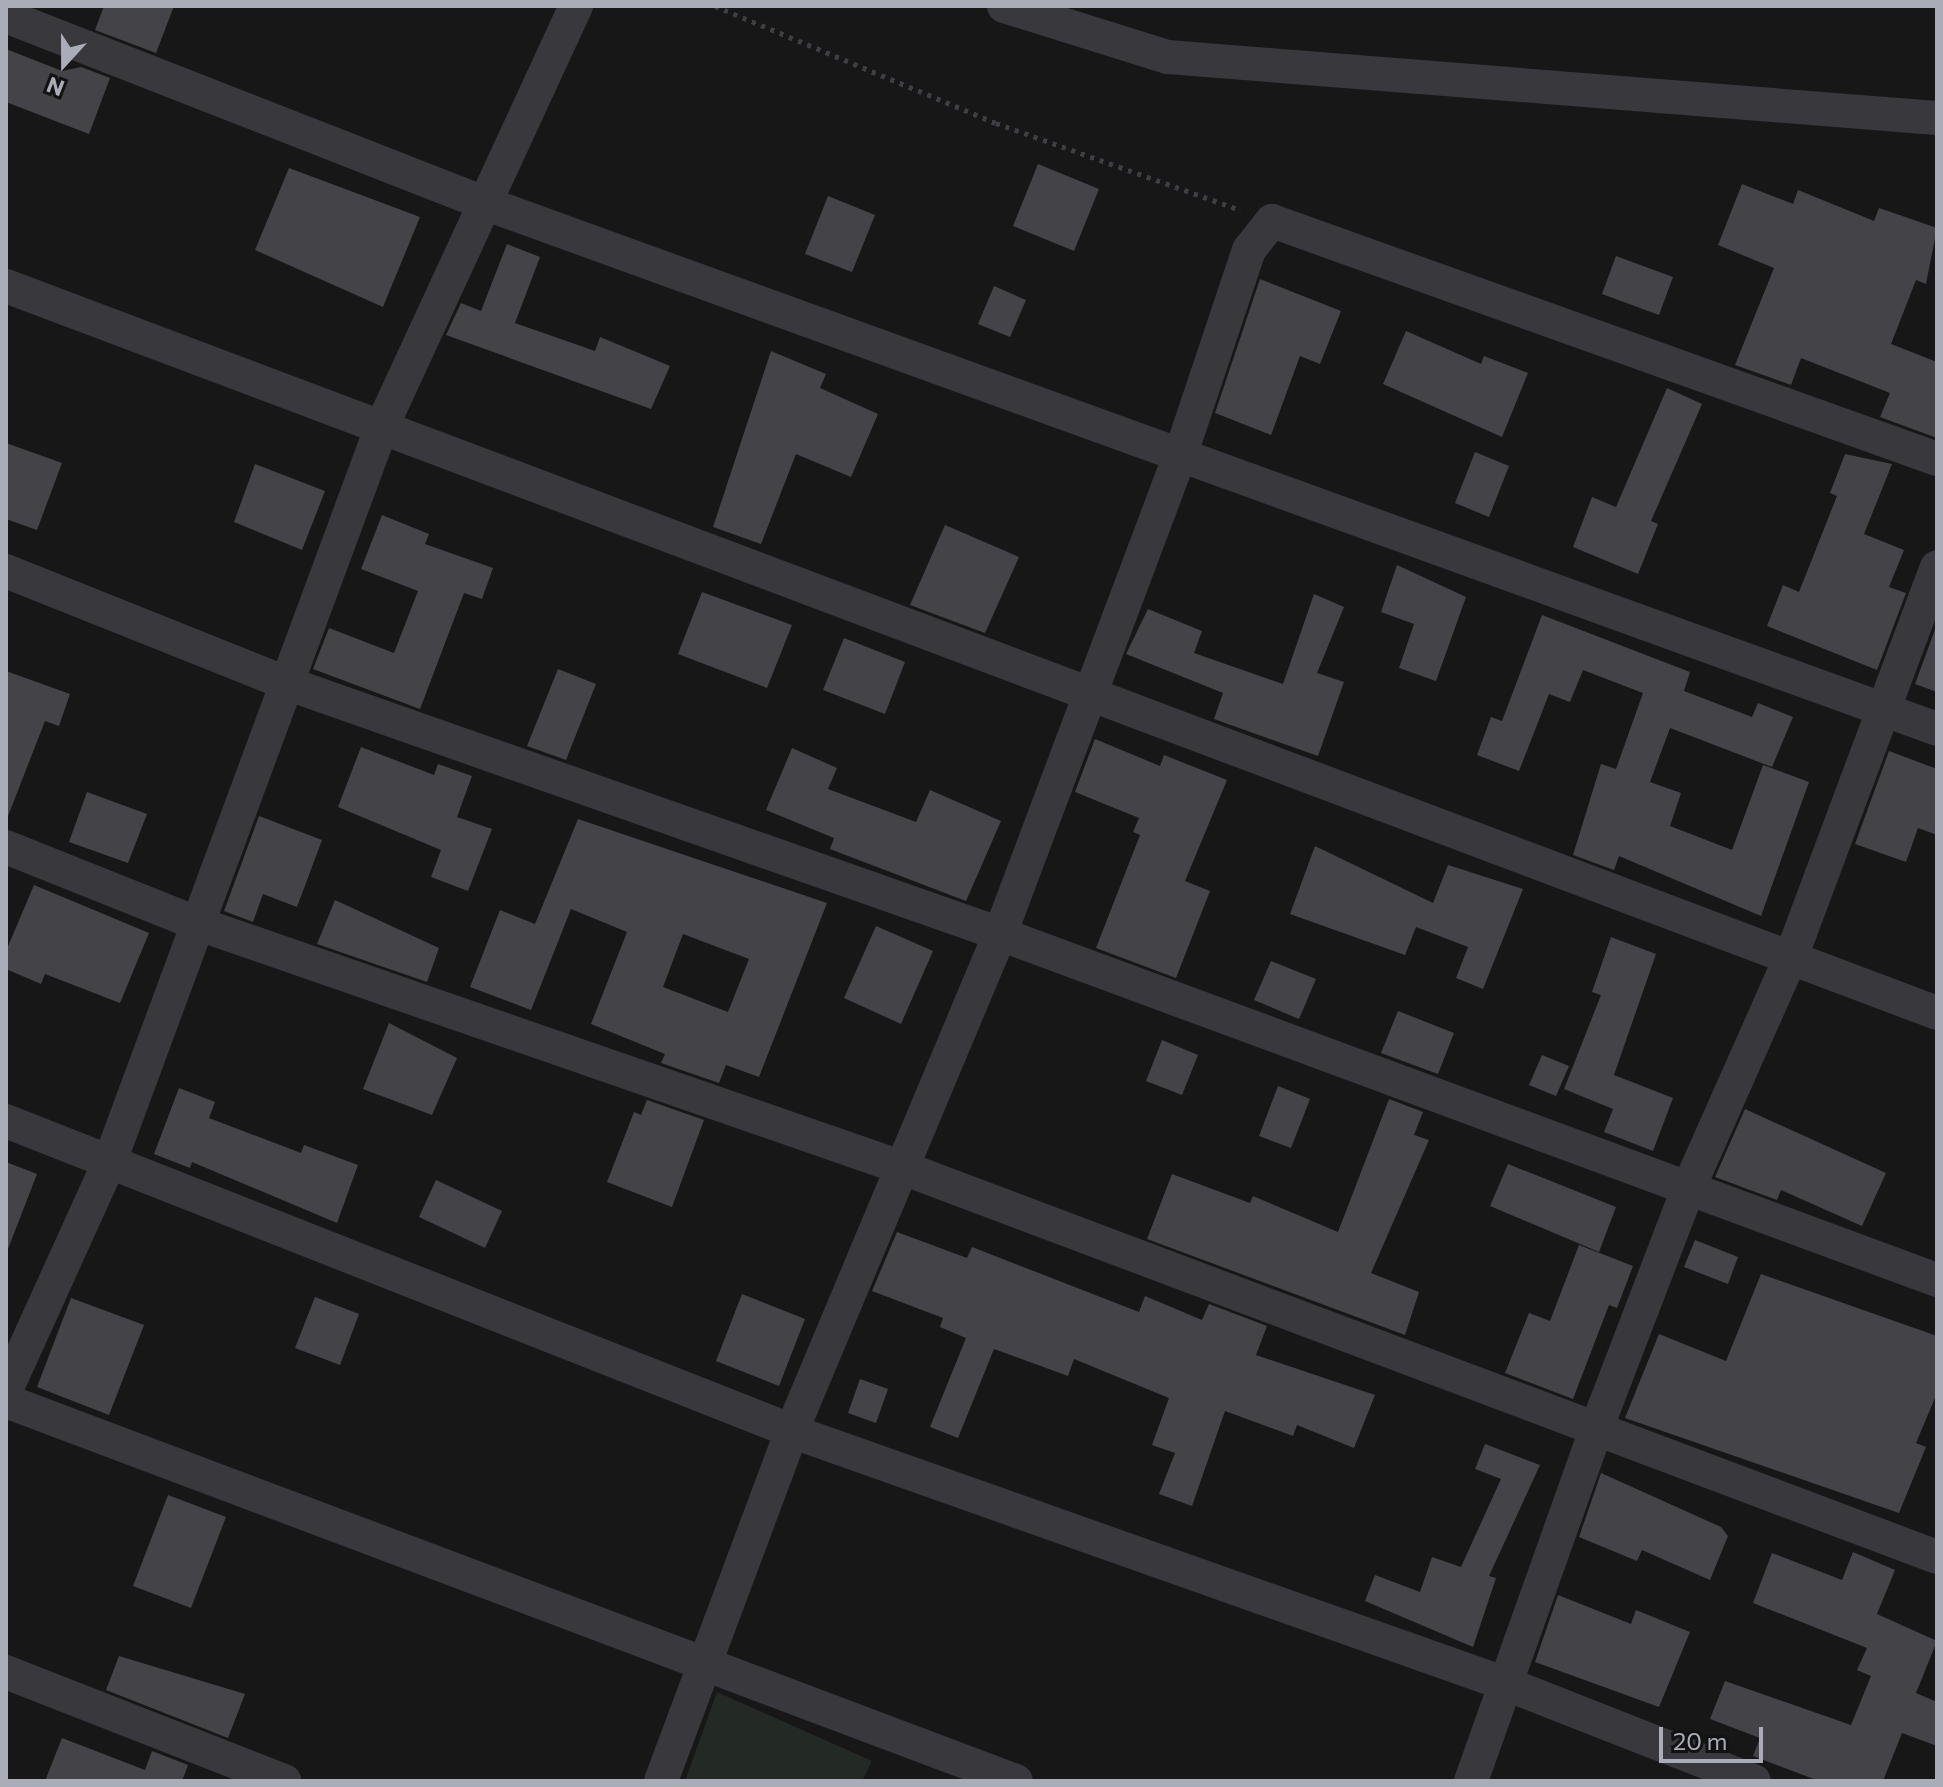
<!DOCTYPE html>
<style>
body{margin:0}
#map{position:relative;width:1943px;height:1787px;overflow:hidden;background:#171718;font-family:Commissioner,sans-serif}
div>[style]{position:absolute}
.green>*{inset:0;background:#232a25}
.building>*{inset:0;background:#444448}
.path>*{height:5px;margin-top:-2.5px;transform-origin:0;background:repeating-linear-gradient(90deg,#3e3f44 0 4px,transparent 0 10px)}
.minor>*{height:34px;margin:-17px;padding:0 17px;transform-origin:17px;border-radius:17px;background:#38383d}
span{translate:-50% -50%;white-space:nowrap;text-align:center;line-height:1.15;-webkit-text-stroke:8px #121213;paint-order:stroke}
.frame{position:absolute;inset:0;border:8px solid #aaadb7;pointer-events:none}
.north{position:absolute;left:24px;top:24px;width:80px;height:80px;-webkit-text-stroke:6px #121213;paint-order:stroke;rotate:201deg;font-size:22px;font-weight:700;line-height:32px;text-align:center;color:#aaadb7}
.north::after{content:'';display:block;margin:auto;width:28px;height:36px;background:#aaadb7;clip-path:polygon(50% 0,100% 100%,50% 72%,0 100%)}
.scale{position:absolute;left:1659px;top:1727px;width:104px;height:36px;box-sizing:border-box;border:4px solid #aaadb7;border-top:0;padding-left:10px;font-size:24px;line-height:28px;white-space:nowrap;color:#aaadb7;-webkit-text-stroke:6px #121213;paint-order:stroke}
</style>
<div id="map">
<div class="green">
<i style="clip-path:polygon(717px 1692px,872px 1761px,862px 1781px,685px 1781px)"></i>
</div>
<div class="building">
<i style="clip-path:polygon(104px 6px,174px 6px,156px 53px,95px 30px)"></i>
<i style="clip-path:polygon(6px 49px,62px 71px,81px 67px,110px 78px,89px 134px,6px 102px)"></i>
<i style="clip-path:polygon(1038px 164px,1099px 189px,1074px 251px,1013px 226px)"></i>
<i style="clip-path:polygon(289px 168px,420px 217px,383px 307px,255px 250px)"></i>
<i style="clip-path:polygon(1742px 184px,1793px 204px,1798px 190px,1874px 221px,1879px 208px,1937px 228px,1926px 284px,1916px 280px,1891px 344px,1937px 362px,1937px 438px,1880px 417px,1890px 393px,1801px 358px,1791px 385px,1735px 365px,1774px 268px,1718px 245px)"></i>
<i style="clip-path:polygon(828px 196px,875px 215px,852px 272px,805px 254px)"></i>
<i style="clip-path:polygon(507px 244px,540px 257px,515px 323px,595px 351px,600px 337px,670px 366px,651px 409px,446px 335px,461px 303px,481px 311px)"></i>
<i style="clip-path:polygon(1616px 256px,1673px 277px,1659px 315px,1602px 294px)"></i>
<i style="clip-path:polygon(1260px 279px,1341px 311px,1320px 364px,1300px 356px,1271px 435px,1215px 413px)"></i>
<i style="clip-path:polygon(994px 286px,1026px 300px,1010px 337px,978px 324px)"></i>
<i style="clip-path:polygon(1406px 331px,1481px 364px,1484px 356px,1528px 373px,1502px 437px,1383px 384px)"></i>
<i style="clip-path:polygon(771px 351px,826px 374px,820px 388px,878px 414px,851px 477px,796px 454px,761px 544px,713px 527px)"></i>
<i style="clip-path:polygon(1667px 388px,1702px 404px,1651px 521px,1658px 524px,1638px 574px,1573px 547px,1592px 497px,1616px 507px)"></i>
<i style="clip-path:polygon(6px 443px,62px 463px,37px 530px,6px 519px)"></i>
<i style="clip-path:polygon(1475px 452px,1509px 466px,1489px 517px,1455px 503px)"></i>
<i style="clip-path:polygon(1845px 454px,1892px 464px,1864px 534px,1904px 550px,1889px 587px,1906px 593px,1877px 670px,1767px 626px,1783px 585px,1799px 592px,1837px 496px,1830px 493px)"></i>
<i style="clip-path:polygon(255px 464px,325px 491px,302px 550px,234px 522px)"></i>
<i style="clip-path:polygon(382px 515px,429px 534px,425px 544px,493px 568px,482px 599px,464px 593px,420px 709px,313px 669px,329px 628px,394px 653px,418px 591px,361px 569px)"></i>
<i style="clip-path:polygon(945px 525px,1019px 557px,985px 633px,910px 605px)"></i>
<i style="clip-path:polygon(1397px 565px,1466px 597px,1436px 681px,1399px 668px,1414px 624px,1381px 612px)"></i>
<i style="clip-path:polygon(702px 592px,792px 625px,767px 688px,678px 654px)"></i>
<i style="clip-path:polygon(1314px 594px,1344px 607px,1317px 673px,1344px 682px,1318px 756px,1214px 719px,1223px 693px,1126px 654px,1148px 609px,1202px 631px,1194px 653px,1283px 684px)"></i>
<i style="clip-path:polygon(1542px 615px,1690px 672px,1684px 691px,1752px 717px,1758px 703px,1793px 717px,1772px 767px,1670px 728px,1650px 782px,1681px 793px,1670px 826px,1732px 850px,1763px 765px,1809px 782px,1761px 916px,1619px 856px,1614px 870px,1573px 855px,1601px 764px,1616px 769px,1643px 693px,1583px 670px,1570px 702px,1549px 694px,1519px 771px,1477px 755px,1491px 717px,1502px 721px)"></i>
<i style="clip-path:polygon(1937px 624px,1937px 692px,1915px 684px)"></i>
<i style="clip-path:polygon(844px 638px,905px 662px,885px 714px,823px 690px)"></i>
<i style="clip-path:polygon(558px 669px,596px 684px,566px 760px,527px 746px)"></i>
<i style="clip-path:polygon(6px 671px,70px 694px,59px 726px,45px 721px,8px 816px)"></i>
<i style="clip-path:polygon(1095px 739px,1160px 766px,1164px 755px,1227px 780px,1185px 881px,1210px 891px,1176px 978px,1096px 948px,1140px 835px,1133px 832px,1139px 818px,1075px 792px)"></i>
<i style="clip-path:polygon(361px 747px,434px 775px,438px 764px,472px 776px,457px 817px,492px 829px,468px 891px,431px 877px,441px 850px,338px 807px)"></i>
<i style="clip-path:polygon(792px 748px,837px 768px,828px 789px,916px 822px,930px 790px,1001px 821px,966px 901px,830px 849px,834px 838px,766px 810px)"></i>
<i style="clip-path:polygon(1889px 751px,1937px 769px,1937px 835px,1918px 828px,1906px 862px,1855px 844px)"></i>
<i style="clip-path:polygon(87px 792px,147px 814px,128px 863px,69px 842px)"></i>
<i style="clip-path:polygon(259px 816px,322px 840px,297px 907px,263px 894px,253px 922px,224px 911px)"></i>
<i style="clip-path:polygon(evenodd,578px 819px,827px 903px,759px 1077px,726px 1065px,719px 1083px,661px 1063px,665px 1054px,591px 1024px,627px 932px,571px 909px,531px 1010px,470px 987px,500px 910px,535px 924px,578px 819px,683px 934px,749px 959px,728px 1012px,663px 987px,683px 934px)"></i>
<i style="clip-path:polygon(1315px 846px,1433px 903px,1448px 865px,1523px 889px,1483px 989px,1456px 978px,1468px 947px,1416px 927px,1405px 955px,1290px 914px)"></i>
<i style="clip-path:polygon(34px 885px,149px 933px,120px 1003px,45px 974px,41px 984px,6px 969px,6px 951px)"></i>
<i style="clip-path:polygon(335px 900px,439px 948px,427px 982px,317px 944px)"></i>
<i style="clip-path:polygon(876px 926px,933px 951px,901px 1024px,844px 998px)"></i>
<i style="clip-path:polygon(1611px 937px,1656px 954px,1614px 1075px,1673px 1098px,1653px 1151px,1604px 1132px,1613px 1109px,1564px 1089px,1601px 995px,1592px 992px)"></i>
<i style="clip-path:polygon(1271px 961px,1316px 979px,1299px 1019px,1254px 1000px)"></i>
<i style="clip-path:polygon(1398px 1011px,1454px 1033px,1438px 1074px,1381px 1053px)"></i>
<i style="clip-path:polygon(389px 1023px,457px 1058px,432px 1115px,363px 1089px)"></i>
<i style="clip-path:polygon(1162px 1040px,1198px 1055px,1182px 1095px,1146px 1081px)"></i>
<i style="clip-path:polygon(1542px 1055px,1569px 1066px,1556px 1096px,1529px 1085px)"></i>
<i style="clip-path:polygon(1278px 1086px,1310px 1099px,1291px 1148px,1259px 1136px)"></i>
<i style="clip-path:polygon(179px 1088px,215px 1102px,209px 1118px,301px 1153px,304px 1145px,358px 1165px,337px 1223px,192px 1162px,190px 1168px,154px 1154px)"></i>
<i style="clip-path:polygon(1389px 1099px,1423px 1112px,1414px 1135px,1429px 1140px,1371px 1273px,1419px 1292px,1405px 1335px,1147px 1239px,1172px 1174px,1250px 1203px,1253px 1196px,1338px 1232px)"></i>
<i style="clip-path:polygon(647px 1100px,704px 1120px,672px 1207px,607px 1182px,634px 1112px,641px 1115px)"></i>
<i style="clip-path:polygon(1745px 1109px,1886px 1173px,1862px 1226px,1781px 1190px,1777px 1200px,1715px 1177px)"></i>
<i style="clip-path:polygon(6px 1162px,37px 1174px,8px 1249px,6px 1248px)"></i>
<i style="clip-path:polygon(1508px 1164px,1616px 1207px,1599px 1252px,1490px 1206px)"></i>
<i style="clip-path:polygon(436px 1180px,502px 1211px,485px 1248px,419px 1217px)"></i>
<i style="clip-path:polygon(897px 1232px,967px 1258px,972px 1247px,1139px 1312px,1145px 1296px,1202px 1320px,1209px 1304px,1267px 1326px,1256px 1355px,1375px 1395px,1354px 1448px,1297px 1425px,1293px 1436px,1225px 1411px,1192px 1506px,1159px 1494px,1175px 1453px,1152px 1445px,1169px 1398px,1074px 1359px,1068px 1376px,994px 1349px,958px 1438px,930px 1427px,966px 1338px,940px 1327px,943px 1318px,872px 1291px)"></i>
<i style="clip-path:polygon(1695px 1240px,1738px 1257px,1728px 1284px,1684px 1267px)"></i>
<i style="clip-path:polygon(1579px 1245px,1633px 1266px,1617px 1308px,1609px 1305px,1573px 1399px,1505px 1373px,1529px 1313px,1550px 1321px)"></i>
<i style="clip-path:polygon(1761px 1274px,1937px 1336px,1937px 1393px,1916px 1443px,1926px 1447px,1899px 1513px,1625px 1418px,1659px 1334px,1726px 1361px)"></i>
<i style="clip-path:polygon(742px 1294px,805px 1319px,779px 1386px,716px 1361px)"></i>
<i style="clip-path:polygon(315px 1297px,359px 1314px,340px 1365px,295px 1348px)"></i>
<i style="clip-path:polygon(71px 1298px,144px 1325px,109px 1415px,37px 1387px)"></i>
<i style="clip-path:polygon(860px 1379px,888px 1389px,876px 1423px,848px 1413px)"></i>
<i style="clip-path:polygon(1485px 1444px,1540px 1465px,1489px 1576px,1496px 1578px,1473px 1647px,1365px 1601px,1375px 1575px,1420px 1592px,1432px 1557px,1461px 1567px,1501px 1479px,1475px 1469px)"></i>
<i style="clip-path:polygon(1601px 1473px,1721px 1527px,1728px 1536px,1710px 1580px,1642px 1550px,1637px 1561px,1579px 1537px)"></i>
<i style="clip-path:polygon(168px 1495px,226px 1517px,191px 1608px,133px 1586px)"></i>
<i style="clip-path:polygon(1853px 1552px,1895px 1570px,1877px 1614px,1937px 1641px,1916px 1693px,1937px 1702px,1937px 1746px,1902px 1733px,1883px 1781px,1819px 1781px,1753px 1756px,1760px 1738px,1710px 1719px,1725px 1681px,1851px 1725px,1871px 1676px,1857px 1670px,1867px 1648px,1753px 1603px,1772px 1553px,1842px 1580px)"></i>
<i style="clip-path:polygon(1558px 1595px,1631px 1624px,1636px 1610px,1690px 1632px,1659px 1707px,1535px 1662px)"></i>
<i style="clip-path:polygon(119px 1656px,245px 1694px,228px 1738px,106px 1690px)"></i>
<i style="clip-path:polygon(62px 1738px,145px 1770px,152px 1751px,188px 1765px,182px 1781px,45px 1781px)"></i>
</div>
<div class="path">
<i style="left:715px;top:6px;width:304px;rotate:22.6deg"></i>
<i style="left:996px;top:123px;width:260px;rotate:19.6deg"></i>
</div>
<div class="minor">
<i style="left:1004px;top:6px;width:172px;rotate:17.3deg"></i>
<i style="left:1168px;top:57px;width:771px;rotate:4.54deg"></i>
<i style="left:6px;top:16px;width:513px;rotate:21.37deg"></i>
<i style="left:484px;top:203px;width:1545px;rotate:19.9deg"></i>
<i style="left:6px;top:286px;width:2063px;rotate:20.63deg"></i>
<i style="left:6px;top:571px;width:305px;rotate:21.8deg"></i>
<i style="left:289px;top:684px;width:754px;rotate:19.37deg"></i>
<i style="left:1000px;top:934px;width:999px;rotate:20.27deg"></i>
<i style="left:6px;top:847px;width:205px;rotate:21.8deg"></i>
<i style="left:196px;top:923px;width:748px;rotate:19.11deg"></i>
<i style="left:903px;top:1168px;width:1105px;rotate:20.62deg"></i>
<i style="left:6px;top:1121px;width:859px;rotate:21.52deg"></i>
<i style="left:805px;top:1436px;width:747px;rotate:19.48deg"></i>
<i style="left:1509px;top:1685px;width:263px;rotate:21.4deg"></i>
<i style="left:6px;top:1390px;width:252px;rotate:-65.6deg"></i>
<i style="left:110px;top:1161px;width:784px;rotate:-69.69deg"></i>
<i style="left:382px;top:426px;width:463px;rotate:-65.2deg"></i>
<i style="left:6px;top:1401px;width:1079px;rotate:20.62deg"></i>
<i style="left:6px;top:1672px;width:299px;rotate:21.4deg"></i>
<i style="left:661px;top:1781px;width:375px;rotate:-69.5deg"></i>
<i style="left:792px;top:1430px;width:538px;rotate:-67.25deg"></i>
<i style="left:1000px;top:934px;width:517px;rotate:-69.39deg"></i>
<i style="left:1182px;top:450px;width:211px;rotate:-71.5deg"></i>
<i style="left:1249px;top:250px;width:37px;rotate:-52deg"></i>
<i style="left:1272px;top:221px;width:706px;rotate:19.69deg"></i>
<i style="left:1471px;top:1781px;width:374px;rotate:-70.4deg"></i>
<i style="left:1596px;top:1429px;width:259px;rotate:-69deg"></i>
<i style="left:1689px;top:1187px;width:252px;rotate:-66.1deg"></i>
<i style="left:1791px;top:957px;width:416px;rotate:-69.5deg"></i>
</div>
<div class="frame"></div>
<div class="north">N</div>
<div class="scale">20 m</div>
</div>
